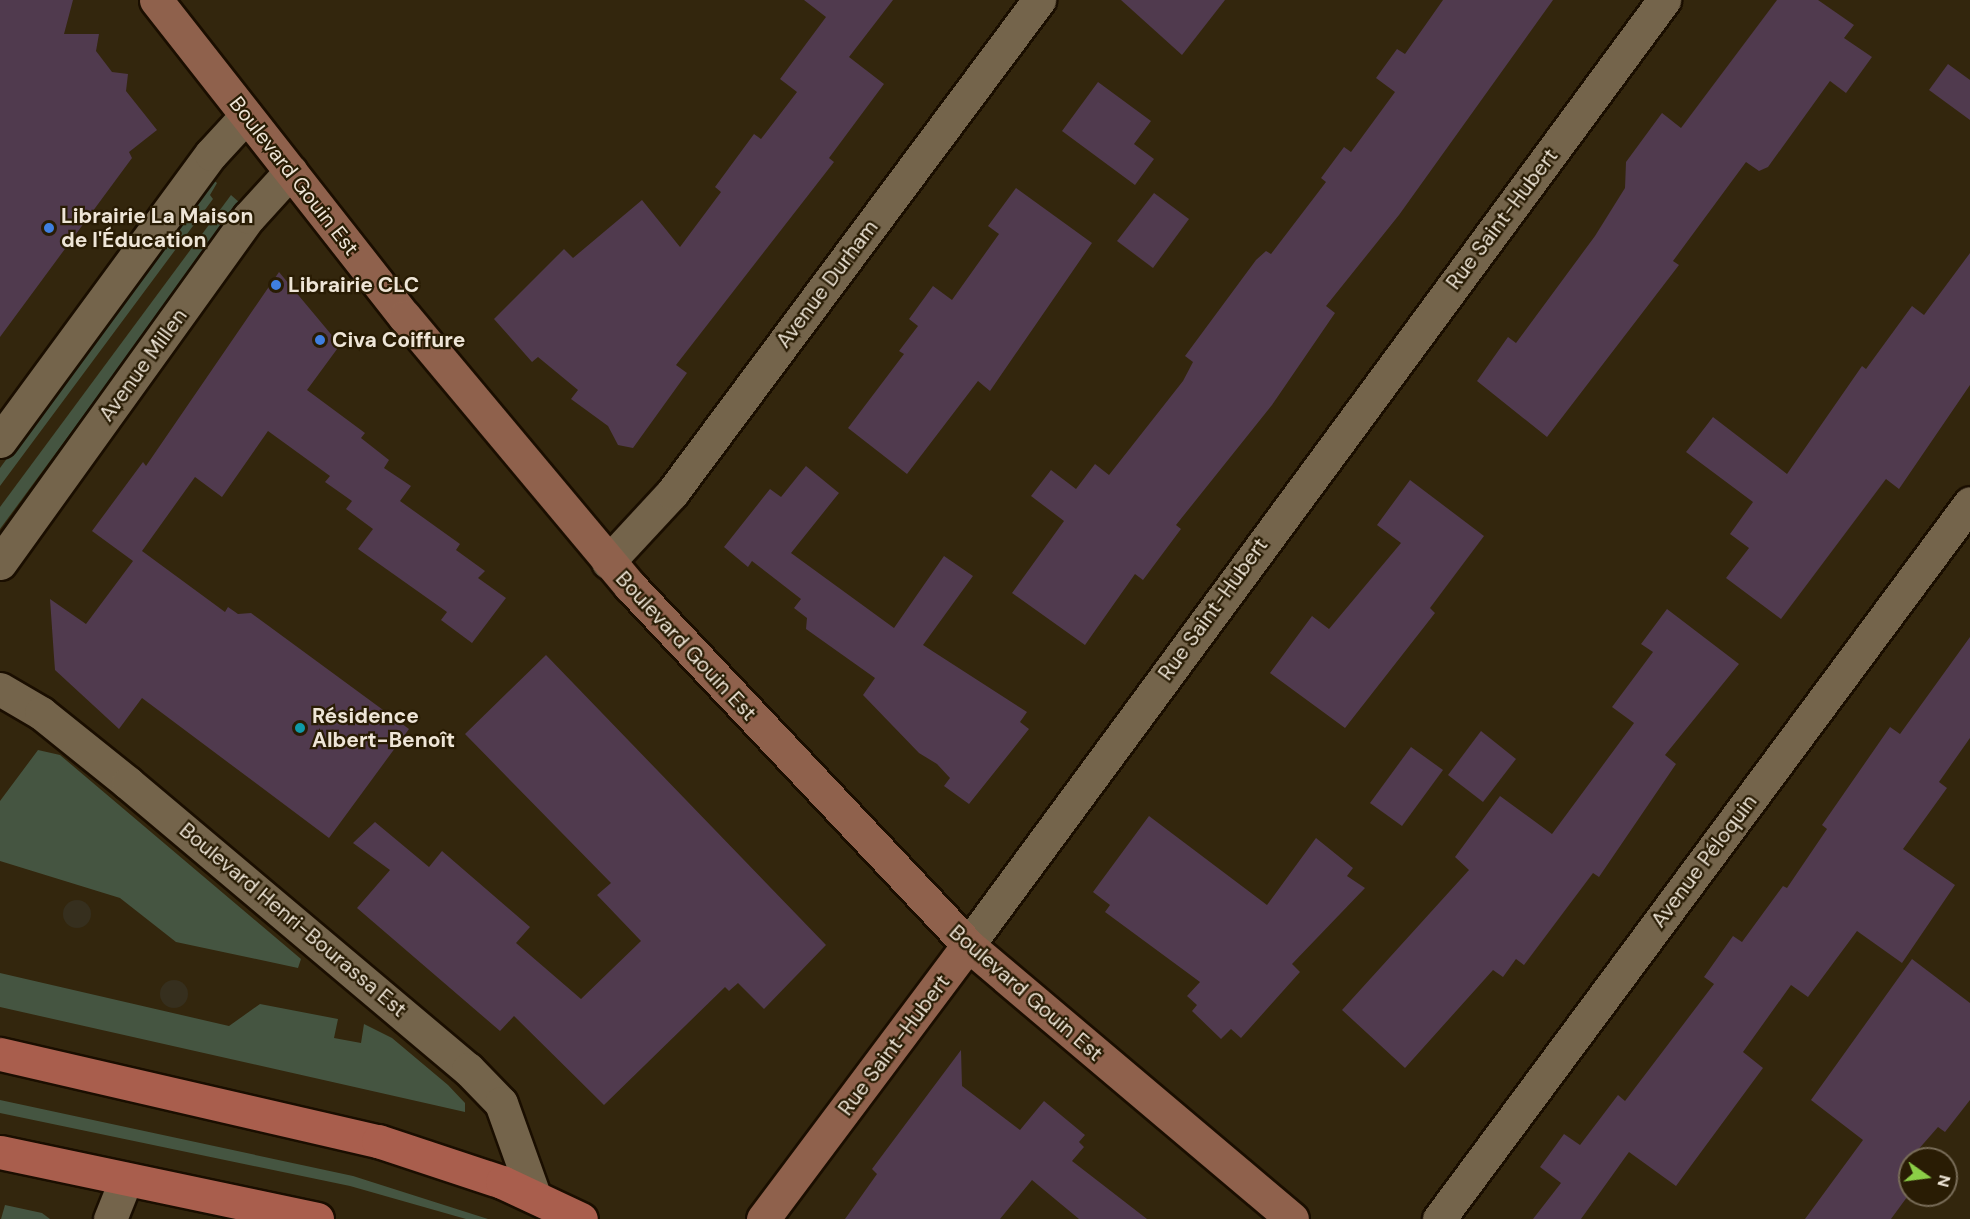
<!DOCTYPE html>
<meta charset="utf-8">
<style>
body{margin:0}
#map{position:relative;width:1970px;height:1219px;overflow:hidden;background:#33260d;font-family:"DM Sans",sans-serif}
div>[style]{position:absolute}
.industrial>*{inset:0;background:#362f1e}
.round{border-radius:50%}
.green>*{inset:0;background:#455541}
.building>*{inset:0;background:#503a4e}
.roads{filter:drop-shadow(2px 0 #1a0e00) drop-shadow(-2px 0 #1a0e00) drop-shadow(0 2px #1a0e00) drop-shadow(0 -2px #1a0e00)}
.street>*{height:33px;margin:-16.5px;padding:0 16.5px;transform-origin:16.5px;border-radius:16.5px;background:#74644b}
.secondary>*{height:33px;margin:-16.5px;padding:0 16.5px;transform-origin:16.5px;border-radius:16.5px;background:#8f614c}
.primary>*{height:33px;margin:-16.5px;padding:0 16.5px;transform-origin:16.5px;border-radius:16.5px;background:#a95e4d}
.dots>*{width:16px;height:16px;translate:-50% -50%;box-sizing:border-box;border:3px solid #291c04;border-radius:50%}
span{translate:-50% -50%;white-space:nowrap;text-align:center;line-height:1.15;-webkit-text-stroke:4.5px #291c04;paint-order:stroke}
.street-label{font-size:21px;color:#eee5d7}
.poi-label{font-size:21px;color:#eee5d7;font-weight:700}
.left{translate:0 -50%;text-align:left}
.north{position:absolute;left:1898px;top:1147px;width:60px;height:60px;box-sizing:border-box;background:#291c04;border:2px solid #786c58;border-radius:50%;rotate:104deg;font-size:16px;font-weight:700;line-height:24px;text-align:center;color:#eee5d7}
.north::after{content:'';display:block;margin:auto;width:21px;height:27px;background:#8bce47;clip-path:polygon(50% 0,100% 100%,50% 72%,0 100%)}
</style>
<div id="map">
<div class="industrial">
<i class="round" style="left:63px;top:900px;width:28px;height:28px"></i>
<i class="round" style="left:160px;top:980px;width:28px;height:28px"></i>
</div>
<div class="green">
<i style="clip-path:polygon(212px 179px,217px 183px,210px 195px,213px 199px,0 486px,0 468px)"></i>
<i style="clip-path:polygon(231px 195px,240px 203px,0 529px,0 507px)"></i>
<i style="clip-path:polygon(38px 750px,60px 755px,301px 959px,298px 968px,176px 942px,120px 898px,0 861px,0 801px)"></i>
<i style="clip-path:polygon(0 973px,229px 1026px,260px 1004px,338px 1019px,334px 1038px,361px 1043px,364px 1024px,392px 1038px,448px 1085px,465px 1103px,465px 1112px,0 1007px)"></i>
<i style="clip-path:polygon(0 1100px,353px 1176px,488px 1219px,466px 1219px,350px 1186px,0 1113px)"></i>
<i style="clip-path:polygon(5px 1205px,42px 1213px,50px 1219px,1px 1219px)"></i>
</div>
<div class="building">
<i style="clip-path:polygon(0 0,73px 0,64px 34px,99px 34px,96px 51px,112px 72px,128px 74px,126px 91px,157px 130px,129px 152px,132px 158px,0 337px)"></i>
<i style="clip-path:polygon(804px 0,893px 0,849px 57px,884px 84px,829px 158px,834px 162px,676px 365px,687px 373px,633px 448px,618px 445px,608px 426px,571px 399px,578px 390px,538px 357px,532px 362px,494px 319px,564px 249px,573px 258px,642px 200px,680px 247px,721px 192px,715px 187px,754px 134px,761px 139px,797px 92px,780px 79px,826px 17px)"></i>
<i style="clip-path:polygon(1121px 0,1225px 0,1182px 55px)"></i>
<i style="clip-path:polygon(1443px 0,1553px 0,1399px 215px,1326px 306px,1335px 313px,1272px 405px,1176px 525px,1181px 529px,1143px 580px,1135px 574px,1085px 645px,1012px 593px,1064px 521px,1031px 496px,1051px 470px,1076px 489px,1095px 464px,1109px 475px,1183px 381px,1193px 362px,1185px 356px,1256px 260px,1266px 251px,1271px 254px,1326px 182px,1321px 178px,1344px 147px,1351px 152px,1395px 92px,1376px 78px,1397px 49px,1405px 54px)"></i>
<i style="clip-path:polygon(1777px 0,1818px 0,1854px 25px,1844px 38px,1872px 57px,1846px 93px,1830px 81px,1768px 167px,1759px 171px,1746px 162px,1673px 261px,1679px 265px,1547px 437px,1477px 381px,1508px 337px,1516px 343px,1595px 236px,1625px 188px,1626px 162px,1662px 113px,1681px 128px)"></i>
<i style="clip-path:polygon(1948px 64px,1970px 80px,1970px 120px,1929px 90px)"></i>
<i style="clip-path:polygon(1098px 82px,1151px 121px,1134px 144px,1154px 159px,1135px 185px,1062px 131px)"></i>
<i style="clip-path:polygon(1016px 188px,1092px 243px,990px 391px,978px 381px,907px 474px,848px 428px,904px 354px,899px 351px,918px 326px,909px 319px,933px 286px,952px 300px,999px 234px,988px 226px)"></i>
<i style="clip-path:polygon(1154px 193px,1189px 219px,1153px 268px,1117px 241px)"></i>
<i style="clip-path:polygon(1970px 253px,1970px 385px,1899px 489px,1886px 479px,1781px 619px,1726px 578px,1749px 548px,1730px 534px,1753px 502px,1686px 452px,1713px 417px,1787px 474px,1862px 366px,1866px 369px,1912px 306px,1924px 315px)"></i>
<i style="clip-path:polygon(279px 272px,340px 345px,307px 390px,365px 433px,361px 438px,389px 460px,384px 468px,411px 486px,400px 501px,460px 544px,456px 550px,485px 571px,478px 578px,506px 598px,472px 643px,441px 620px,447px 612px,358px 549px,373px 529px,346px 509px,352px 501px,325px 482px,330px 476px,268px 431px,222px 497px,195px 477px,142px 551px,225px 612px,228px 607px,238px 614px,251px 613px,266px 624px,409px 729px,329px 838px,142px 698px,119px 729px,55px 670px,54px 657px,50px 599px,86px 624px,133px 561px,92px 531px,143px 462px,146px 466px)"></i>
<i style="clip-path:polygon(806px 466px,839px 493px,791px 553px,894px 628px,944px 556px,973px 576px,923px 645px,1027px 712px,1020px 722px,1029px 729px,969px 804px,944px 786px,950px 778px,937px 764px,919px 753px,863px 695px,875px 678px,806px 629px,807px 618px,794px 608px,801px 599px,752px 561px,748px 567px,724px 547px,770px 489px,781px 497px)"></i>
<i style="clip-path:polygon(1410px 480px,1484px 536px,1430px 608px,1435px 613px,1345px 728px,1270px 673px,1312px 616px,1329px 629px,1401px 543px,1377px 525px)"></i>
<i style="clip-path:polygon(1667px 609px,1739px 664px,1665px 755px,1676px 764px,1599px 877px,1593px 873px,1524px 965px,1516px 959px,1503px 977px,1493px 970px,1405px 1068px,1342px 1010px,1469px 870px,1455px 857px,1500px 796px,1552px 834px,1634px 723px,1612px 707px,1653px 652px,1641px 644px)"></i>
<i style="clip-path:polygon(1970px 637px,1970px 738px,1939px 782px,1947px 788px,1903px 849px,1955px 885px,1902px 963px,1857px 931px,1808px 997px,1791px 985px,1743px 1052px,1763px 1068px,1676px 1186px,1629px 1152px,1581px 1219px,1533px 1219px,1561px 1183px,1540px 1167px,1564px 1134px,1580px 1145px,1618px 1095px,1625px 1101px,1714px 984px,1704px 977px,1733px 936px,1742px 942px,1783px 886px,1787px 888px,1827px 829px,1822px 825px,1890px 727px,1900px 734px)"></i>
<i style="clip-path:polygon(546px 655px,826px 945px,764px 1009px,738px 983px,729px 991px,725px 987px,604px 1105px,514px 1016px,500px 1031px,357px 908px,390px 870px,353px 843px,375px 822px,429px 867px,442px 851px,530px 927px,516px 943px,581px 999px,641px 941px,597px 895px,611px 883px,465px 734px)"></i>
<i style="clip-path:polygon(1481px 731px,1516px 759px,1483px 802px,1448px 775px)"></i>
<i style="clip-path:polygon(1411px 747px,1443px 770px,1402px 826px,1370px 803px)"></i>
<i style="clip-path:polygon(1149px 816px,1267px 905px,1316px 838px,1353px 868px,1347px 876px,1365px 888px,1292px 964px,1300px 972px,1241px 1038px,1231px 1029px,1221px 1039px,1192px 1011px,1197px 1005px,1187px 996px,1200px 982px,1105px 912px,1110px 905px,1093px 892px)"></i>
<i style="clip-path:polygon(1912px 959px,1970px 1003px,1970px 1100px,1945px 1132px,1938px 1127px,1910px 1159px,1910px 1193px,1891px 1219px,1805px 1219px,1863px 1140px,1811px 1100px)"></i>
<i style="clip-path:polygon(961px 1050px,962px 1086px,1020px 1130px,1044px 1101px,1085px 1135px,1079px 1142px,1084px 1147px,1072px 1161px,1147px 1219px,1079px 1219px,1032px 1180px,1000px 1219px,845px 1219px,877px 1174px,872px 1169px)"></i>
</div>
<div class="roads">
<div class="street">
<i style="left:0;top:441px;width:356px;rotate:-53.7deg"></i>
<i style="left:211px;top:154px;width:52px;rotate:-47.4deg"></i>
<i style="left:608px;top:562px;width:94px;rotate:-47.2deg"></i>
<i style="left:672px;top:493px;width:615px;rotate:-53.34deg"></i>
<i style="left:0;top:563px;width:426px;rotate:-54.3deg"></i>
<i style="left:249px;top:217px;width:62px;rotate:-47.6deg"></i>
<i style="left:0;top:689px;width:48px;rotate:30.3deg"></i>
<i style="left:41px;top:713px;width:112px;rotate:38.8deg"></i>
<i style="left:128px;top:783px;width:444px;rotate:40.1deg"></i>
<i style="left:468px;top:1069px;width:47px;rotate:45.9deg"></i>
<i style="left:501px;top:1103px;width:98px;rotate:70.3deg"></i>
<i style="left:968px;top:945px;width:1174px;rotate:-53.63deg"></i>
<i style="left:110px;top:1219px;width:43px;rotate:-68.2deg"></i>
<i style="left:1439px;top:1219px;width:891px;rotate:-53.44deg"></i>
</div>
<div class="secondary">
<i style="left:156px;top:0;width:403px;rotate:51.9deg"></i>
<i style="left:405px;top:317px;width:351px;rotate:50.1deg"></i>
<i style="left:630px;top:586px;width:493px;rotate:46.7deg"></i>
<i style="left:968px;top:945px;width:424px;rotate:40.2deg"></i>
<i style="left:763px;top:1219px;width:342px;rotate:-53.2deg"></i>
</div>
<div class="primary">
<i style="left:0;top:1054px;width:388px;rotate:13deg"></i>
<i style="left:378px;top:1141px;width:131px;rotate:18.3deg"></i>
<i style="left:502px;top:1182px;width:87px;rotate:25.1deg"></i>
<i style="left:0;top:1152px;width:324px;rotate:11.9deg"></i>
</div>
</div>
<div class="dots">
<i style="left:49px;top:228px;background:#3f7fe0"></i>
<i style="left:276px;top:285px;background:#3f7fe0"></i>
<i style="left:320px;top:340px;background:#3f7fe0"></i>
<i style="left:300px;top:728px;background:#0f9aa8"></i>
</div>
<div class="street-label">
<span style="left:294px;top:176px;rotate:52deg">Boulevard Gouin Est</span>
<span style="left:1502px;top:219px;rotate:-53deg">Rue Saint-Hubert</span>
<span style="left:827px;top:284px;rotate:-53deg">Avenue Durham</span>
<span style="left:143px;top:365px;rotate:-54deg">Avenue Millen</span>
<span style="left:1213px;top:609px;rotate:-54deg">Rue Saint-Hubert</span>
<span style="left:686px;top:646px;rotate:47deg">Boulevard Gouin Est</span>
<span style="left:1704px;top:861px;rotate:-53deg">Avenue Péloquin</span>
<span style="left:293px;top:920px;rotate:40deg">Boulevard Henri-Bourassa Est</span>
<span style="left:1026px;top:993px;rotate:41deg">Boulevard Gouin Est</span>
<span style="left:894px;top:1045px;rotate:-53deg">Rue Saint-Hubert</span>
</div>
<div class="poi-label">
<span class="left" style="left:61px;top:228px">Librairie La Maison<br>de l'Éducation</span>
<span class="left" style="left:288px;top:285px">Librairie CLC</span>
<span class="left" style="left:332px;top:340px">Civa Coiffure</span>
<span class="left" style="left:312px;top:728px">Résidence<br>Albert-Benoît</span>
</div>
<div class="north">N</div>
</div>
